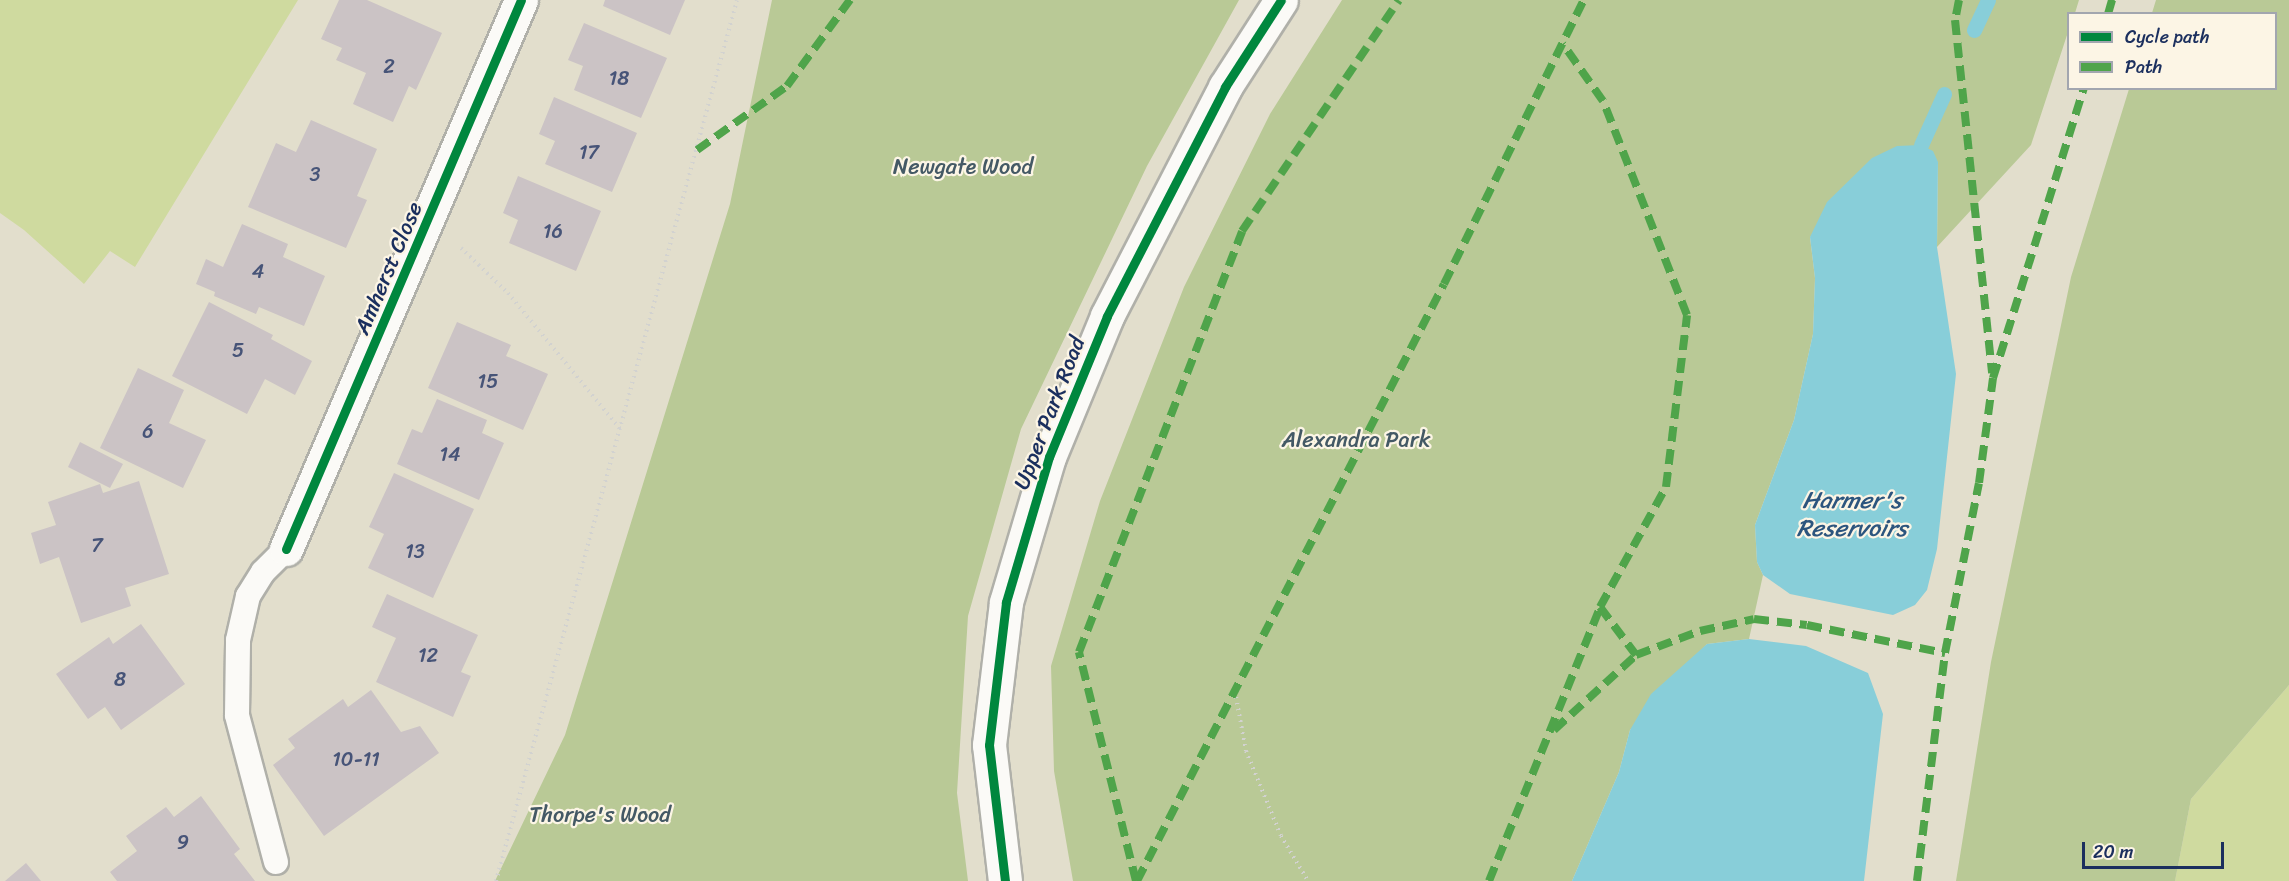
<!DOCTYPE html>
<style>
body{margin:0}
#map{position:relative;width:2289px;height:881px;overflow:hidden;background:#e2decc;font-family:Sriracha,sans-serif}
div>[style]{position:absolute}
.green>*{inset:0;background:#cfda9f}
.forest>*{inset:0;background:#b9c996}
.water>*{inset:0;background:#88ced9}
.stream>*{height:15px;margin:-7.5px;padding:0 7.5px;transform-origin:7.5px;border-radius:7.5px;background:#88ced9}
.building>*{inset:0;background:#cbc3c5}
.path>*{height:4px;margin-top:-2px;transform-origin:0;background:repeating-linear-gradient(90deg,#d2d2d0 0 1.5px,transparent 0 6px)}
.roads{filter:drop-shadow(2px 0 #b0b0a9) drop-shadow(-2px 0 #b0b0a9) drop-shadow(0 2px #b0b0a9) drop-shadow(0 -2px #b0b0a9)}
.lane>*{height:24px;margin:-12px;padding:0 12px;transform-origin:12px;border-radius:12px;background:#fbfaf7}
.street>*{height:33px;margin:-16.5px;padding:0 16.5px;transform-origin:16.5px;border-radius:16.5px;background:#fbfaf7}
.quiet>*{height:8px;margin-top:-4px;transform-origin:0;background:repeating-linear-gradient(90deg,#4fa44a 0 15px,transparent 0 23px)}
.cycleway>*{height:9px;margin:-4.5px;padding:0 4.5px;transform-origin:4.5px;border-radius:4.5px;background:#00873e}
span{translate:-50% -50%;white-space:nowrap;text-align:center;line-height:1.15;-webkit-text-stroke:4.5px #fcf5e5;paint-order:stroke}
.number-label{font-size:20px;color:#475478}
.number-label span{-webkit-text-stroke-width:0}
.park-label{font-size:22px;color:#445965}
.street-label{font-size:22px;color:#1b2f5e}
.water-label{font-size:24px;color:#2c557e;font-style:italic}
.legend{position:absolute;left:2067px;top:12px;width:210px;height:78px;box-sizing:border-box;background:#fcf5e5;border:2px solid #a2a6af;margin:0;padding:8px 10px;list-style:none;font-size:18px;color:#1b2f5e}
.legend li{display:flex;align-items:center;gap:12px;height:30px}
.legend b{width:30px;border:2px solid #a2a6af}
.scale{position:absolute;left:2082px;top:842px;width:142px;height:27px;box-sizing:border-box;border:3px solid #1b2f5e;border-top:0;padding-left:8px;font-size:18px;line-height:21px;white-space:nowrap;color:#1b2f5e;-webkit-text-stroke:4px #fcf5e5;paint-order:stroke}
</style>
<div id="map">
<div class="green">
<i style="clip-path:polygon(0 0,298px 0,135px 267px,110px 251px,84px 284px,24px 230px,0 213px)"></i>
<i style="clip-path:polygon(2289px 685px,2289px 881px,2175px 881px,2191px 799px)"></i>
</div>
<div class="forest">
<i style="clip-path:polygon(772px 0,1239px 0,1147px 166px,1021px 429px,968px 616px,957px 793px,968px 881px,495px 881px,565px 735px,730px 204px)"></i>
<i style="clip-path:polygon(1342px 0,2079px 0,2075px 13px,2068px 14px,2068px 32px,2031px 145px,1937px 247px,1938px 162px,1810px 237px,1815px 278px,1813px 334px,1794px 420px,1755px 525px,1757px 562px,1763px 575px,1749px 639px,1707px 644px,1630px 730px,1619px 772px,1572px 881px,1073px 881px,1054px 771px,1051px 666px,1100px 501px,1184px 287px,1270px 114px)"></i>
<i style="clip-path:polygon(2156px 0,2289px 0,2289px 685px,2191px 799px,2175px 881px,1956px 881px,1991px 662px,2071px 277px,2129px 89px,2276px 88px,2276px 14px,2152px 13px)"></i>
</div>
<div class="water">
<i style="clip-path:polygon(1921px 145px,1933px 151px,1938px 162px,1937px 247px,1956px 374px,1937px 549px,1927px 590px,1915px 605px,1893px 615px,1790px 594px,1763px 575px,1757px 562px,1755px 525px,1794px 420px,1813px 334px,1815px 278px,1810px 237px,1827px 202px,1872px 158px,1897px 146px)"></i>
<i style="clip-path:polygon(1749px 639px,1806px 646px,1868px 673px,1883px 714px,1864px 881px,1572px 881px,1619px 772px,1630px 730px,1651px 694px,1707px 644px)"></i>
</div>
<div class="stream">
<i style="left:1974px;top:30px;width:33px;rotate:-65deg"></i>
<i style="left:1921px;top:145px;width:56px;rotate:-65.7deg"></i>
</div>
<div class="building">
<i style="clip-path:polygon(339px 0,367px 0,442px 33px,416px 90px,409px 86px,393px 122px,353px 104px,366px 73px,336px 60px,342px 48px,321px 39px)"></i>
<i style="clip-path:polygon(605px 0,685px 0,670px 35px,603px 6px)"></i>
<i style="clip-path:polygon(584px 23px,667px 58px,641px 118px,574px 90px,583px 66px,568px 60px)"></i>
<i style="clip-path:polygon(554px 97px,637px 133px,612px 192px,545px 164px,555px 141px,539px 134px)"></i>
<i style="clip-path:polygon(311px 120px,377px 149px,357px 196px,367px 200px,346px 248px,248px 207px,276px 143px,296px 152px)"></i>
<i style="clip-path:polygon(518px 176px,601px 211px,576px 271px,509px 243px,518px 220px,503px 213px)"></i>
<i style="clip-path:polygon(242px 224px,288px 244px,283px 257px,325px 276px,304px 326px,259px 307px,256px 314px,214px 296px,215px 292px,196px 284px,206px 259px,223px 267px)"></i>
<i style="clip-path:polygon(209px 302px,273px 335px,271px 339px,312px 361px,295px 395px,265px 379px,247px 414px,172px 376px)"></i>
<i style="clip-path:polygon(457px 322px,511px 345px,506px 356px,548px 374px,523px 430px,428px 388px)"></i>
<i style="clip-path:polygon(138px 368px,184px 390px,169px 423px,206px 440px,183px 488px,100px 448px)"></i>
<i style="clip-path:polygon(437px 399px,487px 420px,482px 433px,504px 443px,479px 500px,397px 464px,412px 429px,422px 433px)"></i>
<i style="clip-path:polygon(80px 442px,123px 464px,110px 488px,68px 467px)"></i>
<i style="clip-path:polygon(394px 473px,474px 509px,433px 598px,368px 568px,384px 534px,369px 527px)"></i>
<i style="clip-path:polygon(139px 481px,169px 574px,125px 588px,131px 606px,81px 623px,59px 557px,40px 564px,31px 533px,56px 525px,48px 502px,100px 484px,103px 493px)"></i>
<i style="clip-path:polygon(387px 594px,478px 635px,461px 672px,471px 676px,453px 717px,376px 682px,396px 638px,372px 627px)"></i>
<i style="clip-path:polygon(141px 624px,185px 684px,121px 730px,105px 707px,88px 719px,56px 674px,109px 637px,113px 644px)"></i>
<i style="clip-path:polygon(371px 690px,401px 732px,420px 726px,439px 753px,324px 836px,273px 765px,295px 748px,288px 739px,343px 699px,348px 707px)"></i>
<i style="clip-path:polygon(201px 796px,240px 849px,234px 854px,255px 881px,117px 881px,110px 872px,137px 851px,126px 836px,166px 807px,174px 817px)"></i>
<i style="clip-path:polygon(26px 863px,41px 881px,5px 881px)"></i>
</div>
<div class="path">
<i style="left:461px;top:248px;width:65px;rotate:43.8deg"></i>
<i style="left:508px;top:293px;width:176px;rotate:50.5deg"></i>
<i style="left:1235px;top:691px;width:61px;rotate:79.6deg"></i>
<i style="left:1246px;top:751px;width:92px;rotate:67.6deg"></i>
<i style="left:1281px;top:836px;width:52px;rotate:59deg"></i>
<i style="left:496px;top:881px;width:913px;rotate:-74.7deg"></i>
</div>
<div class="roads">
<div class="lane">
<i style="left:276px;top:862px;width:152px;rotate:-104.9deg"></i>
<i style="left:237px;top:715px;width:75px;rotate:-89.2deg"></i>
<i style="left:238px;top:640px;width:45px;rotate:-77.2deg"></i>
<i style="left:248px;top:596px;width:28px;rotate:-58deg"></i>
<i style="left:263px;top:572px;width:33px;rotate:-45deg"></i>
</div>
<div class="street">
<i style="left:286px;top:549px;width:597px;rotate:-66.83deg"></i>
<i style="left:1005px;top:881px;width:137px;rotate:-96.7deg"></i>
<i style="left:989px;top:745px;width:144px;rotate:-83.2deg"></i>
<i style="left:1006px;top:602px;width:151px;rotate:-73.5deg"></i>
<i style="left:1049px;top:457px;width:152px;rotate:-67.6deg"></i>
<i style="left:1107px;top:316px;width:258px;rotate:-62.7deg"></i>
<i style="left:1225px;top:87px;width:103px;rotate:-57.2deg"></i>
</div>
</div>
<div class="quiet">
<i style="left:1959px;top:0;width:20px;rotate:101deg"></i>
<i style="left:1955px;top:20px;width:355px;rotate:84deg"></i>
<i style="left:2108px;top:14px;width:15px;rotate:-74deg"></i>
<i style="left:697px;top:150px;width:110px;rotate:-35.4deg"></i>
<i style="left:787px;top:86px;width:107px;rotate:-53.8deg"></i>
<i style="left:1600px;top:607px;width:60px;rotate:53.1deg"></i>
<i style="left:1554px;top:730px;width:111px;rotate:-42.4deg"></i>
<i style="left:1636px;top:655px;width:68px;rotate:-20.6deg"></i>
<i style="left:1700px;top:631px;width:55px;rotate:-12.5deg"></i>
<i style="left:1754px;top:619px;width:53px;rotate:6.5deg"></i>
<i style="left:1807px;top:625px;width:141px;rotate:11.5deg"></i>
<i style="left:1136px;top:881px;width:236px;rotate:-104deg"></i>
<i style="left:1079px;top:652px;width:451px;rotate:-68.8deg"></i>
<i style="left:1242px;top:231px;width:279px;rotate:-55.8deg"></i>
<i style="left:1137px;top:881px;width:671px;rotate:-62.79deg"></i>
<i style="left:1444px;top:284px;width:317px;rotate:-63.8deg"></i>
<i style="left:1489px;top:881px;width:296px;rotate:-67.9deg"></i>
<i style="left:1600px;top:607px;width:137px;rotate:-61.2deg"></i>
<i style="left:1666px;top:487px;width:173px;rotate:-83deg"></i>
<i style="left:1687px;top:315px;width:230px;rotate:-111.4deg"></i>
<i style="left:1603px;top:101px;width:70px;rotate:-125.1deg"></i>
<i style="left:1917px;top:881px;width:230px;rotate:-83deg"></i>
<i style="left:1945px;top:653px;width:173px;rotate:-78.7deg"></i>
<i style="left:1979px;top:483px;width:106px;rotate:-82.4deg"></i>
<i style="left:1993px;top:378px;width:304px;rotate:-72.6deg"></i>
</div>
<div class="cycleway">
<i style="left:286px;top:549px;width:597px;rotate:-66.83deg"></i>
<i style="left:1005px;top:881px;width:137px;rotate:-96.7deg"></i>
<i style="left:989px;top:745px;width:144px;rotate:-83.2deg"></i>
<i style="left:1006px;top:602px;width:151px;rotate:-73.5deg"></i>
<i style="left:1049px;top:457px;width:152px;rotate:-67.6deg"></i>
<i style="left:1107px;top:316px;width:258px;rotate:-62.7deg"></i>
<i style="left:1225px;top:87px;width:103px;rotate:-57.2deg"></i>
</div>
<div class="number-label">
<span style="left:389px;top:66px">2</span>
<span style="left:619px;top:78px">18</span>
<span style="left:589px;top:152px">17</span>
<span style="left:315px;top:174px">3</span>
<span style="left:553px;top:231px">16</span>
<span style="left:258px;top:271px">4</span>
<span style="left:238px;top:350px">5</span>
<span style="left:488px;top:381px">15</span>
<span style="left:148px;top:431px">6</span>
<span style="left:450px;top:454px">14</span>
<span style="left:97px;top:545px">7</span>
<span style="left:415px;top:551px">13</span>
<span style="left:428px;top:655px">12</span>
<span style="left:120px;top:679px">8</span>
<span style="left:356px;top:759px">10-11</span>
<span style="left:183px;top:842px">9</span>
</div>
<div class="park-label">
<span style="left:963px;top:167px">Newgate Wood</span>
<span style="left:1356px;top:440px">Alexandra Park</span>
<span style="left:600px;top:815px">Thorpe's Wood</span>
</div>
<div class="street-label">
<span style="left:388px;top:268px;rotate:-67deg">Amherst Close</span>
<span style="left:1049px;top:413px;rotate:-69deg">Upper Park Road</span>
</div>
<div class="water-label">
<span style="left:1852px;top:515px">Harmer's<br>Reservoirs</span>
</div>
<ul class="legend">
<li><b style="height:8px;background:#00873e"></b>Cycle path</li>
<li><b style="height:8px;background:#4fa44a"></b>Path</li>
</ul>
<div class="scale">20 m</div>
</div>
